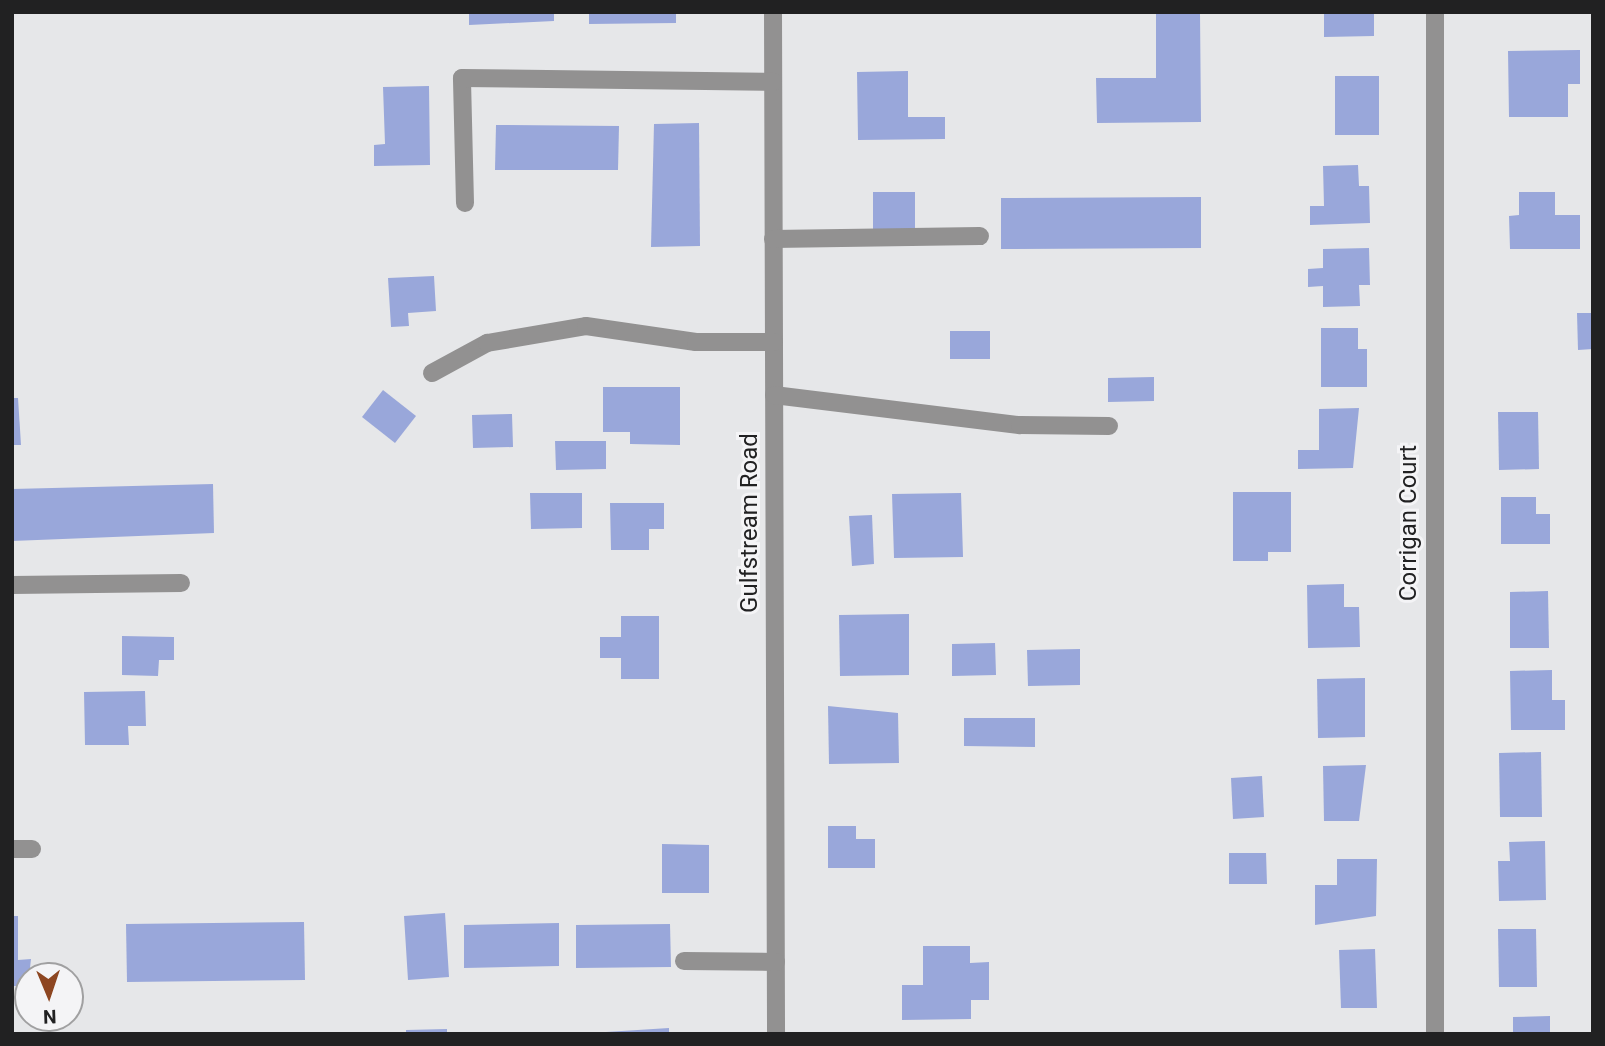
<!DOCTYPE html>
<style>
body{margin:0}
#map{position:relative;width:1605px;height:1046px;overflow:hidden;background:#e6e7e9;font-family:Roboto,sans-serif}
div>[style]{position:absolute}
.building>*{inset:0;background:#99a7da}
.minor>*{height:18px;margin:-9px;padding:0 9px;transform-origin:9px;border-radius:9px;background:#929191}
span{translate:-50% -50%;white-space:nowrap;text-align:center;line-height:1.15;-webkit-text-stroke:6px #f4f4f6;paint-order:stroke}
.street-label{font-size:24px;color:#212122}
.frame{position:absolute;inset:0;border:14px solid #212122;pointer-events:none}
.north{position:absolute;left:14px;top:962px;width:70px;height:70px;box-sizing:border-box;background:#f4f4f6;border:2px solid #a0a0a1;border-radius:50%;rotate:178deg;font-size:19px;font-weight:700;line-height:28px;text-align:center;color:#212122}
.north::after{content:'';display:block;margin:auto;width:24px;height:32px;background:#8d4621;clip-path:polygon(50% 0,100% 100%,50% 72%,0 100%)}
</style>
<div id="map">
<div class="building">
<i style="clip-path:polygon(469px 12px,554px 12px,554px 21px,469px 25px)"></i>
<i style="clip-path:polygon(589px 12px,676px 12px,676px 23px,589px 24px)"></i>
<i style="clip-path:polygon(1156px 12px,1200px 12px,1201px 122px,1097px 123px,1096px 78px,1156px 78px)"></i>
<i style="clip-path:polygon(1324px 12px,1374px 12px,1374px 36px,1324px 37px)"></i>
<i style="clip-path:polygon(1580px 50px,1580px 84px,1568px 84px,1568px 117px,1509px 117px,1508px 51px)"></i>
<i style="clip-path:polygon(908px 71px,908px 117px,945px 117px,945px 139px,858px 140px,857px 72px)"></i>
<i style="clip-path:polygon(1335px 76px,1379px 76px,1379px 135px,1335px 135px)"></i>
<i style="clip-path:polygon(429px 86px,430px 165px,374px 166px,374px 145px,385px 144px,383px 87px)"></i>
<i style="clip-path:polygon(699px 123px,700px 246px,651px 247px,654px 124px)"></i>
<i style="clip-path:polygon(496px 125px,619px 126px,618px 170px,495px 170px)"></i>
<i style="clip-path:polygon(1358px 165px,1359px 186px,1369px 186px,1370px 223px,1310px 225px,1310px 206px,1324px 206px,1323px 166px)"></i>
<i style="clip-path:polygon(873px 192px,915px 192px,915px 229px,873px 229px)"></i>
<i style="clip-path:polygon(1519px 192px,1555px 192px,1555px 215px,1580px 215px,1580px 249px,1510px 249px,1509px 216px,1519px 215px)"></i>
<i style="clip-path:polygon(1201px 197px,1201px 248px,1001px 249px,1001px 198px)"></i>
<i style="clip-path:polygon(1369px 248px,1370px 285px,1359px 285px,1360px 306px,1323px 307px,1323px 286px,1308px 287px,1308px 269px,1323px 268px,1323px 249px)"></i>
<i style="clip-path:polygon(434px 276px,436px 311px,408px 313px,409px 326px,391px 327px,388px 278px)"></i>
<i style="clip-path:polygon(1577px 313px,1593px 313px,1593px 349px,1578px 350px)"></i>
<i style="clip-path:polygon(1321px 328px,1358px 328px,1358px 349px,1367px 349px,1367px 387px,1321px 387px)"></i>
<i style="clip-path:polygon(950px 331px,990px 331px,990px 359px,950px 359px)"></i>
<i style="clip-path:polygon(1154px 377px,1154px 401px,1108px 402px,1108px 378px)"></i>
<i style="clip-path:polygon(603px 387px,680px 387px,680px 445px,630px 444px,630px 432px,603px 432px)"></i>
<i style="clip-path:polygon(383px 390px,416px 416px,395px 443px,362px 417px)"></i>
<i style="clip-path:polygon(12px 398px,18px 398px,21px 445px,12px 445px)"></i>
<i style="clip-path:polygon(1359px 408px,1353px 468px,1298px 469px,1298px 450px,1319px 450px,1319px 409px)"></i>
<i style="clip-path:polygon(1498px 412px,1538px 412px,1539px 469px,1499px 470px)"></i>
<i style="clip-path:polygon(512px 414px,513px 447px,473px 448px,472px 415px)"></i>
<i style="clip-path:polygon(555px 441px,606px 441px,606px 469px,556px 470px)"></i>
<i style="clip-path:polygon(213px 484px,214px 533px,12px 541px,12px 489px)"></i>
<i style="clip-path:polygon(1233px 492px,1291px 492px,1291px 552px,1268px 552px,1268px 561px,1233px 561px)"></i>
<i style="clip-path:polygon(530px 493px,582px 493px,582px 528px,531px 529px)"></i>
<i style="clip-path:polygon(961px 493px,963px 557px,894px 558px,892px 494px)"></i>
<i style="clip-path:polygon(1501px 497px,1536px 497px,1536px 514px,1550px 514px,1550px 544px,1501px 544px)"></i>
<i style="clip-path:polygon(610px 503px,664px 503px,664px 529px,649px 529px,649px 550px,611px 550px)"></i>
<i style="clip-path:polygon(872px 515px,874px 564px,852px 566px,849px 516px)"></i>
<i style="clip-path:polygon(1344px 584px,1344px 607px,1359px 607px,1360px 647px,1308px 648px,1307px 585px)"></i>
<i style="clip-path:polygon(1548px 591px,1549px 648px,1510px 648px,1510px 592px)"></i>
<i style="clip-path:polygon(909px 614px,909px 675px,840px 676px,839px 615px)"></i>
<i style="clip-path:polygon(621px 616px,659px 616px,659px 679px,621px 679px,621px 658px,600px 658px,600px 637px,621px 637px)"></i>
<i style="clip-path:polygon(122px 636px,174px 637px,174px 660px,159px 660px,158px 676px,122px 675px)"></i>
<i style="clip-path:polygon(995px 643px,996px 675px,952px 676px,952px 644px)"></i>
<i style="clip-path:polygon(1080px 649px,1080px 685px,1028px 686px,1027px 650px)"></i>
<i style="clip-path:polygon(1552px 670px,1552px 700px,1565px 700px,1565px 730px,1511px 730px,1510px 671px)"></i>
<i style="clip-path:polygon(1365px 678px,1365px 737px,1318px 738px,1317px 679px)"></i>
<i style="clip-path:polygon(145px 691px,146px 726px,128px 726px,129px 745px,85px 745px,84px 692px)"></i>
<i style="clip-path:polygon(828px 706px,898px 713px,899px 763px,829px 764px)"></i>
<i style="clip-path:polygon(964px 718px,1035px 718px,1035px 747px,964px 746px)"></i>
<i style="clip-path:polygon(1541px 752px,1542px 817px,1500px 817px,1499px 753px)"></i>
<i style="clip-path:polygon(1366px 765px,1359px 821px,1324px 821px,1323px 766px)"></i>
<i style="clip-path:polygon(1262px 776px,1264px 817px,1233px 819px,1231px 778px)"></i>
<i style="clip-path:polygon(828px 826px,856px 826px,856px 839px,875px 839px,875px 868px,828px 868px)"></i>
<i style="clip-path:polygon(1545px 841px,1546px 900px,1499px 901px,1498px 861px,1510px 861px,1509px 842px)"></i>
<i style="clip-path:polygon(662px 844px,709px 845px,709px 893px,662px 893px)"></i>
<i style="clip-path:polygon(1229px 853px,1266px 853px,1267px 884px,1229px 884px)"></i>
<i style="clip-path:polygon(1337px 859px,1377px 859px,1376px 916px,1315px 925px,1315px 885px,1337px 885px)"></i>
<i style="clip-path:polygon(445px 913px,449px 977px,408px 980px,404px 916px)"></i>
<i style="clip-path:polygon(12px 916px,18px 916px,18px 960px,31px 959px,28px 986px,12px 986px)"></i>
<i style="clip-path:polygon(304px 922px,305px 980px,127px 982px,126px 924px)"></i>
<i style="clip-path:polygon(559px 923px,559px 966px,464px 968px,464px 925px)"></i>
<i style="clip-path:polygon(670px 924px,671px 967px,576px 968px,576px 925px)"></i>
<i style="clip-path:polygon(1498px 929px,1536px 929px,1537px 987px,1499px 987px)"></i>
<i style="clip-path:polygon(923px 946px,970px 946px,970px 963px,989px 962px,989px 1000px,971px 1000px,971px 1019px,902px 1020px,902px 985px,923px 985px)"></i>
<i style="clip-path:polygon(1375px 949px,1377px 1008px,1341px 1008px,1339px 950px)"></i>
<i style="clip-path:polygon(1550px 1016px,1550px 1034px,1513px 1034px,1513px 1017px)"></i>
<i style="clip-path:polygon(669px 1028px,669px 1034px,606px 1034px,606px 1032px)"></i>
<i style="clip-path:polygon(447px 1029px,447px 1034px,406px 1034px,406px 1030px)"></i>
</div>
<div class="minor">
<i style="left:773px;top:12px;width:1022px;rotate:89.83deg"></i>
<i style="left:1435px;top:12px;width:1022px;rotate:90deg"></i>
<i style="left:465px;top:203px;width:125px;rotate:-91.4deg"></i>
<i style="left:462px;top:78px;width:311px;rotate:0.7deg"></i>
<i style="left:773px;top:239px;width:207px;rotate:-0.8deg"></i>
<i style="left:432px;top:373px;width:63px;rotate:-28.6deg"></i>
<i style="left:487px;top:343px;width:100px;rotate:-9.7deg"></i>
<i style="left:586px;top:326px;width:111px;rotate:8.3deg"></i>
<i style="left:696px;top:342px;width:78px"></i>
<i style="left:774px;top:395px;width:248px;rotate:7deg"></i>
<i style="left:1020px;top:425px;width:89px;rotate:0.6deg"></i>
<i style="left:12px;top:585px;width:169px;rotate:-0.7deg"></i>
<i style="left:12px;top:849px;width:20px"></i>
<i style="left:684px;top:961px;width:92px;rotate:0.6deg"></i>
</div>
<div class="street-label">
<span style="left:750px;top:523px;rotate:-90deg">Gulfstream Road</span>
<span style="left:1409px;top:523px;rotate:-90deg">Corrigan Court</span>
</div>
<div class="frame"></div>
<div class="north">N</div>
</div>
